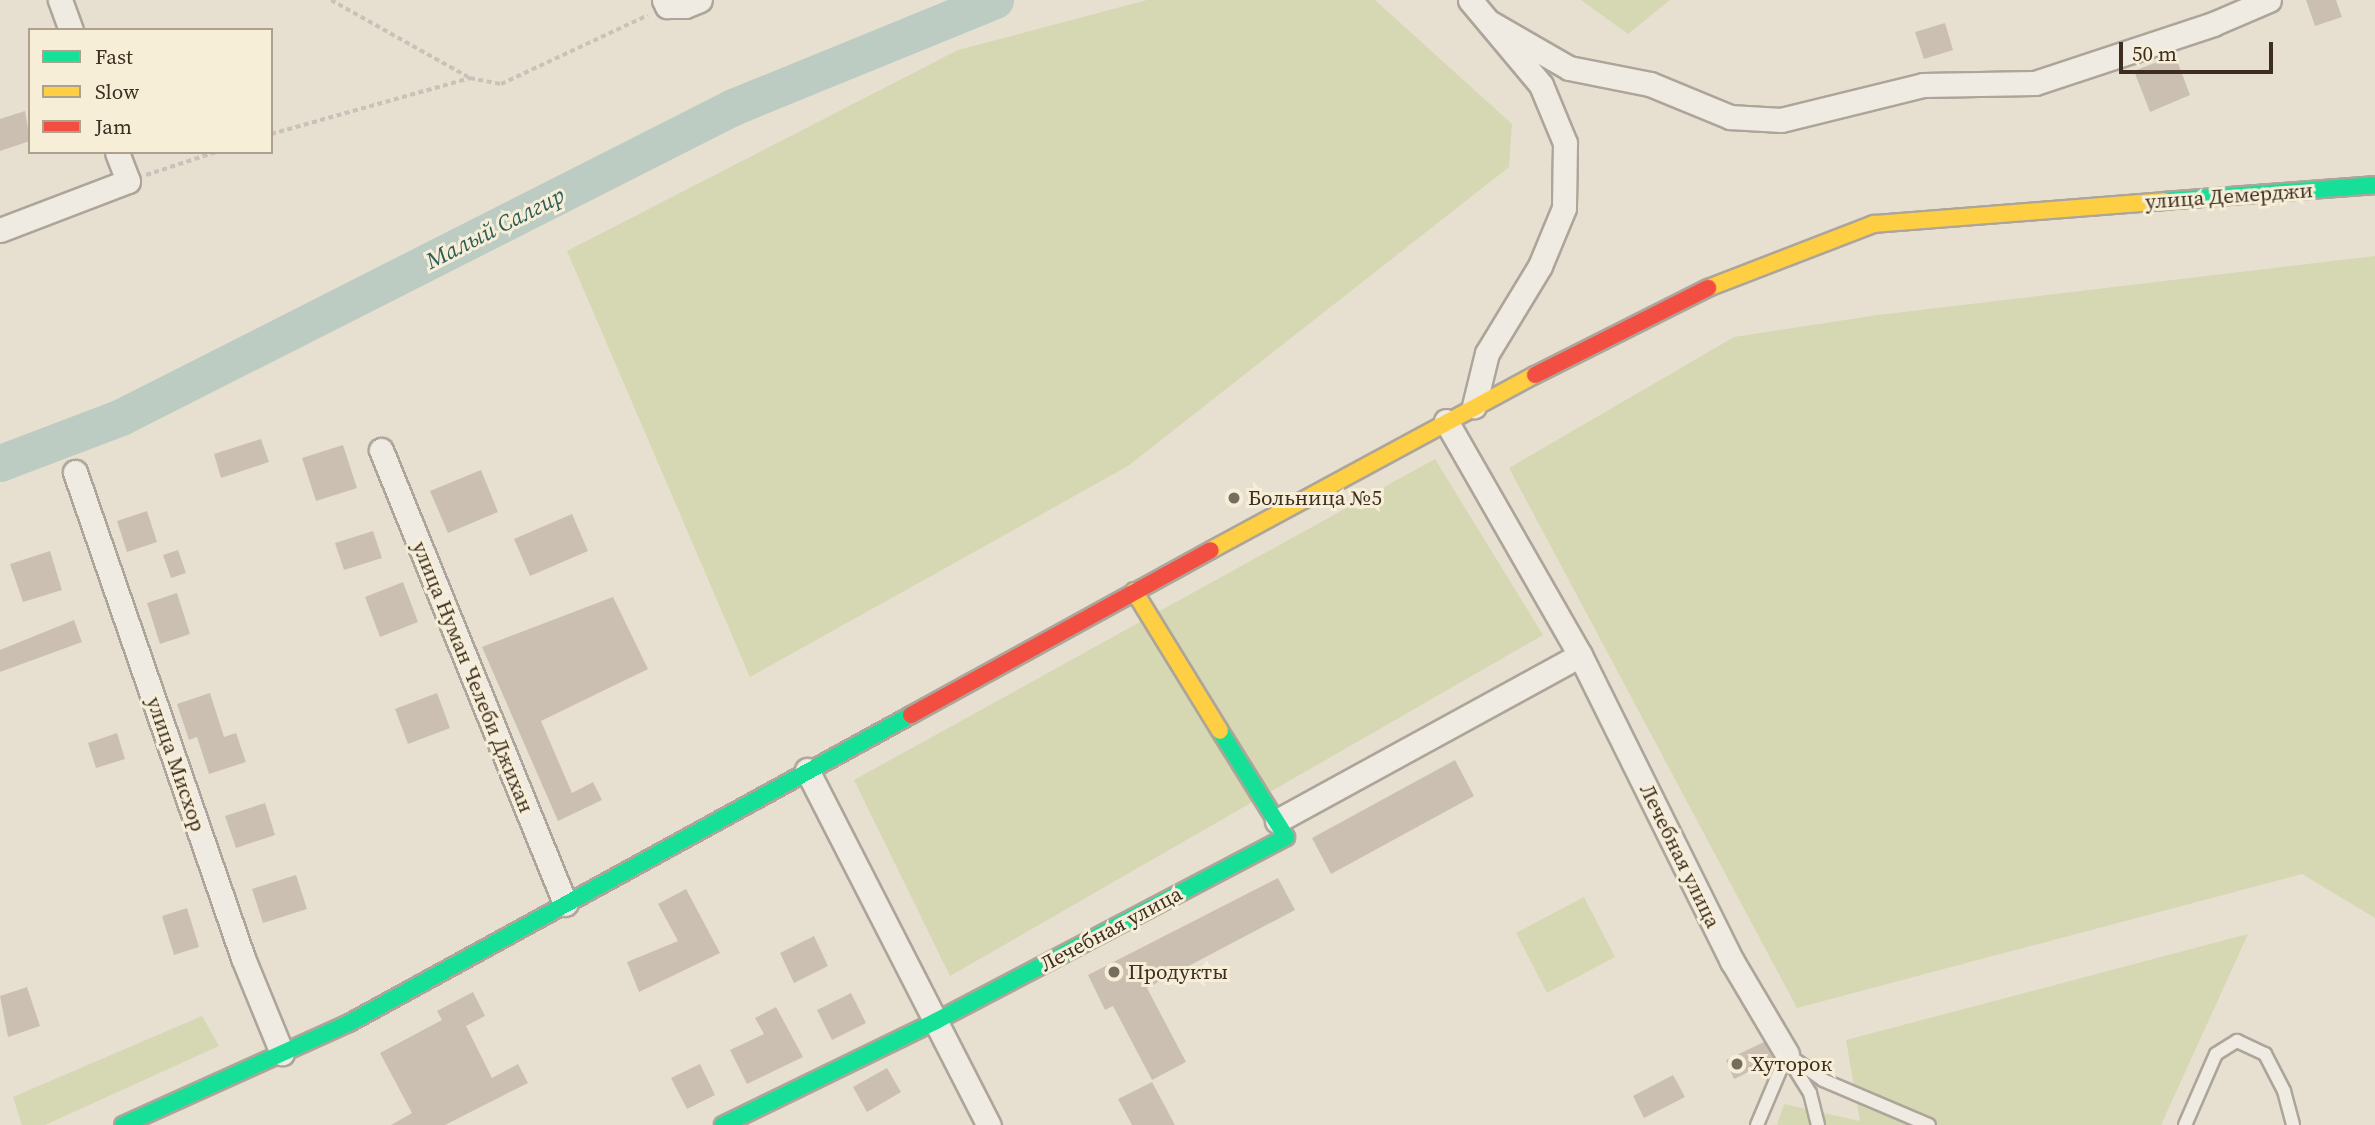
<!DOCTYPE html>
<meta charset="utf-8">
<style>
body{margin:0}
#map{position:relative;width:2375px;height:1125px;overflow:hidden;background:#e7e0d1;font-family:"Source Serif 4",serif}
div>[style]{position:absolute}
.green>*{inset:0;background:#d6d7b3}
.river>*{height:37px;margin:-18.5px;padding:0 18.5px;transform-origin:18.5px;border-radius:18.5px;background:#bcccc2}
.building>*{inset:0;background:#cbbfb2}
.path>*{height:3.5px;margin-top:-1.75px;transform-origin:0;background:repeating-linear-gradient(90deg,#c8c2b9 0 5px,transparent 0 8.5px)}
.roads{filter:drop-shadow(2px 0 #ada599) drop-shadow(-2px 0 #ada599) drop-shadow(0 2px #ada599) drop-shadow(0 -2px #ada599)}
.lane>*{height:12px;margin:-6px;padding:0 6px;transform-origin:6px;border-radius:6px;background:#efebe3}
.street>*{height:23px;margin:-11.5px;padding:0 11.5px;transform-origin:11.5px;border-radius:11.5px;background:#efebe3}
.fast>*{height:16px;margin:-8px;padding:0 8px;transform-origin:8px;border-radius:8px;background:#16e098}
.slow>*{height:16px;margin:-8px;padding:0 8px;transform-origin:8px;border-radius:8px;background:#ffcf43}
.jam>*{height:16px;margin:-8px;padding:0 8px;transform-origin:8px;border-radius:8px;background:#f24e42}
.dots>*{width:19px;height:19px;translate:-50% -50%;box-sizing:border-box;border:4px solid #f7eed8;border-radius:50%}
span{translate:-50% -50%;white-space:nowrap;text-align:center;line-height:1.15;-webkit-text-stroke:6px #f7eed8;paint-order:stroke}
.street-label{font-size:21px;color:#3d2e20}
.poi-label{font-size:21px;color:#3d2e20}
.left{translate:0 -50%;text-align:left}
.water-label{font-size:23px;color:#2f5d5a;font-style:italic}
.legend{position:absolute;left:28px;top:28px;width:245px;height:126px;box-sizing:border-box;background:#f7eed8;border:2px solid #ada18e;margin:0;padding:9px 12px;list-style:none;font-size:21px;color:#3d2e20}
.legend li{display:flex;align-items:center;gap:14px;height:35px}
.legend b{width:35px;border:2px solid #ada18e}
.scale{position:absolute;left:2119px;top:42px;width:154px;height:32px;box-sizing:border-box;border:4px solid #3d2e20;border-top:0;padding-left:9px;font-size:21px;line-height:24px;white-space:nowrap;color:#3d2e20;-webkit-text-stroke:5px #f7eed8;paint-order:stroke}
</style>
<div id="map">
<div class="green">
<i style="clip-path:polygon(1147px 0,1375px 0,1512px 124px,1509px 167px,1128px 466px,750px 677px,567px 251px,958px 50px)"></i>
<i style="clip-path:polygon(1581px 0,1670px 0,1628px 34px)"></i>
<i style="clip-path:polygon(2375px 256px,2375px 918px,2302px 874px,1797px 1008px,1509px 468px,1734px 337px,1878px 315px)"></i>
<i style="clip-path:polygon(1435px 459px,1543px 635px,950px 976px,854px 780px)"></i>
<i style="clip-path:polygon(1584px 897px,1615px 957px,1547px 993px,1516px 933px)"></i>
<i style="clip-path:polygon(2248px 934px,2161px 1125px,1777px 1125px,1784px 1104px,1860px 1121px,1846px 1040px)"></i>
<i style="clip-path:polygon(202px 1016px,219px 1046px,45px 1125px,22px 1125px,13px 1097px)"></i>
</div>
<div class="river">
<i style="left:0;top:463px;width:129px;rotate:-20.8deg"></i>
<i style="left:121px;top:417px;width:686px;rotate:-26.86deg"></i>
<i style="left:733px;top:107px;width:283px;rotate:-22.2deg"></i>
</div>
<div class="building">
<i style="clip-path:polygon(2306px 0,2336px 0,2342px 17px,2315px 26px)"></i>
<i style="clip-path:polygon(1945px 23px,1953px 50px,1924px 59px,1915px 32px)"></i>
<i style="clip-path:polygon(2175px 55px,2190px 95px,2150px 112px,2134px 71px)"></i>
<i style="clip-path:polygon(25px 111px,30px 141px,0 151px,0 119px)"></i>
<i style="clip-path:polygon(261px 439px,269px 462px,221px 478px,214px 454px)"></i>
<i style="clip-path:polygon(343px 445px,357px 488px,316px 501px,302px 458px)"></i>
<i style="clip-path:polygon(481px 470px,498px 512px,448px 533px,430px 491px)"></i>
<i style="clip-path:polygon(147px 511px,157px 542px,127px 552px,117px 521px)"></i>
<i style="clip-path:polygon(572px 514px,588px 551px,530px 576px,514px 539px)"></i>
<i style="clip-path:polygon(373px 531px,382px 558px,344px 570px,335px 543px)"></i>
<i style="clip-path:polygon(178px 550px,186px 573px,171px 578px,163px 555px)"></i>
<i style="clip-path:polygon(50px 551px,62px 590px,23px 602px,10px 564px)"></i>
<i style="clip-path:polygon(403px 582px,418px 622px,380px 637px,365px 597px)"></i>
<i style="clip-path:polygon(177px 593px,190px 634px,160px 644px,147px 603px)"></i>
<i style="clip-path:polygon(613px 597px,648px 669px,541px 721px,572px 793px,593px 782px,602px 800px,558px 821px,482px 647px)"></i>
<i style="clip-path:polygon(74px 620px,82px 642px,0 672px,0 650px)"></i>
<i style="clip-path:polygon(210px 693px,224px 737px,236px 733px,246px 762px,209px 774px,197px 737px,189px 740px,177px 704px)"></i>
<i style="clip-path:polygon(437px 693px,450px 728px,408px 744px,395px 709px)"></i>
<i style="clip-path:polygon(117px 733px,125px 759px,96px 768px,88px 743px)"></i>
<i style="clip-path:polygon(1455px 760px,1474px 796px,1331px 874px,1312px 838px)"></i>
<i style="clip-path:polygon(265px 803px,275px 835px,236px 848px,225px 816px)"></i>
<i style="clip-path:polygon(296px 875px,307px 909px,263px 923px,252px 889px)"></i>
<i style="clip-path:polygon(1278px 878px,1295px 910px,1147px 988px,1186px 1062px,1152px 1080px,1113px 1006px,1105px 1010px,1088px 975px)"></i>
<i style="clip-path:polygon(686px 889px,720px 953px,639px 992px,627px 962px,678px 941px,658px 904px)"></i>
<i style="clip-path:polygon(187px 908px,199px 947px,174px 955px,162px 916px)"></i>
<i style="clip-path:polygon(814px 936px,828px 966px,794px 983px,780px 953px)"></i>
<i style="clip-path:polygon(27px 987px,40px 1026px,8px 1037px,0 996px)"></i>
<i style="clip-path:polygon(473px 992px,485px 1016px,466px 1026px,492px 1078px,518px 1064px,528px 1083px,445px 1125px,391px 1125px,412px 1113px,380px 1053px,442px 1020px,437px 1011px)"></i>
<i style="clip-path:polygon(851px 993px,866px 1023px,832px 1040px,817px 1010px)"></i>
<i style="clip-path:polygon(776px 1007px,803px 1057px,747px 1084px,730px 1050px,764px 1034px,755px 1018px)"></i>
<i style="clip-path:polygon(1764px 1042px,1774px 1060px,1734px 1079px,1726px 1060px)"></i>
<i style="clip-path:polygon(700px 1064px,715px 1095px,687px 1109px,671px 1078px)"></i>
<i style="clip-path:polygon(887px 1068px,901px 1092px,867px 1112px,853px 1087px)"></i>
<i style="clip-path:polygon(1673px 1075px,1685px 1097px,1644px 1118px,1633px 1096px)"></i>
<i style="clip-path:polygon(1152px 1082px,1175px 1125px,1132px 1125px,1118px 1099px)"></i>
</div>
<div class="path">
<i style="left:331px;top:0;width:157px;rotate:29.3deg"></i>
<i style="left:271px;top:134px;width:207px;rotate:-15.7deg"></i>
<i style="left:470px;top:78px;width:32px;rotate:11deg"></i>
<i style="left:501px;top:84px;width:162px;rotate:-25.1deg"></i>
<i style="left:146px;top:175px;width:74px;rotate:-18.2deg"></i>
</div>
<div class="roads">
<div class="lane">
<i style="left:1790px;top:1061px;width:38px;rotate:58deg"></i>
<i style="left:1810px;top:1093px;width:33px;rotate:76deg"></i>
<i style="left:1757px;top:1125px;width:77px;rotate:-67.1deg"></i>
<i style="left:1787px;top:1054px;width:44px;rotate:35.8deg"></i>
<i style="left:1823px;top:1080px;width:115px;rotate:23deg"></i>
<i style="left:2185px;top:1125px;width:77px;rotate:-66.4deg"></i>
<i style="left:2216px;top:1054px;width:25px;rotate:-32deg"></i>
<i style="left:2237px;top:1041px;width:31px;rotate:25deg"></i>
<i style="left:2265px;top:1054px;width:42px;rotate:62.8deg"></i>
<i style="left:2284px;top:1091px;width:35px;rotate:75deg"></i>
</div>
<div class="street">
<i style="left:60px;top:0;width:32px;rotate:70deg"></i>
<i style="left:664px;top:0;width:7px;rotate:63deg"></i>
<i style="left:667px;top:6px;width:18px"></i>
<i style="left:685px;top:6px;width:16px;rotate:-22deg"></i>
<i style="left:1470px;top:0;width:111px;rotate:50.1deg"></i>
<i style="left:1541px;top:85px;width:63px;rotate:67.5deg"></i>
<i style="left:1565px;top:143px;width:65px;rotate:90.9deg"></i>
<i style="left:1564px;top:208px;width:63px;rotate:112.5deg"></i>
<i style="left:1540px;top:266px;width:102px;rotate:121.3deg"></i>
<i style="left:1487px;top:353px;width:55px;rotate:103.8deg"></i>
<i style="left:1489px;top:22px;width:92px;rotate:29.9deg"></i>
<i style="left:1569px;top:68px;width:83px;rotate:11.2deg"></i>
<i style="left:1650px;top:84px;width:87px;rotate:22.4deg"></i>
<i style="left:1730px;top:117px;width:51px;rotate:3.4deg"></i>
<i style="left:1781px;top:120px;width:146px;rotate:-13.8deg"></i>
<i style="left:1923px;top:85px;width:112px;rotate:-1deg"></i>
<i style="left:2035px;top:83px;width:188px;rotate:-18.3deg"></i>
<i style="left:2213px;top:24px;width:61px;rotate:-23.2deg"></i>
<i style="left:0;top:230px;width:137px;rotate:-20.9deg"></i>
<i style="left:128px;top:181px;width:31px;rotate:-111deg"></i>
<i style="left:1446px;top:421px;width:270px;rotate:60.2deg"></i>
<i style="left:1580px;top:655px;width:342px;rotate:63.6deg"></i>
<i style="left:1732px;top:961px;width:108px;rotate:59.4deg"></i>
<i style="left:381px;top:450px;width:490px;rotate:67.9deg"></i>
<i style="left:75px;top:472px;width:514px;rotate:70.93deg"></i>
<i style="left:243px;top:958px;width:103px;rotate:67.7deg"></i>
<i style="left:807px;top:770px;width:399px;rotate:62.9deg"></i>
<i style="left:1277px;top:821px;width:345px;rotate:-28.7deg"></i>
</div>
<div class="fast">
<i style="left:2164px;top:201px;width:212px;rotate:-4.3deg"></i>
<i style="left:123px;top:1125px;width:248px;rotate:-24.3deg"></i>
<i style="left:349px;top:1023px;width:641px;rotate:-28.72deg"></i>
<i style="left:723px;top:1125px;width:237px;rotate:-26deg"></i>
<i style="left:936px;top:1021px;width:395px;rotate:-27.7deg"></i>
<i style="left:1286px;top:837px;width:125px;rotate:-121.9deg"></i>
</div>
<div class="slow">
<i style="left:1708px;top:288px;width:178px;rotate:-21.1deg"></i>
<i style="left:1874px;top:224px;width:291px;rotate:-4.5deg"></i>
<i style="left:1211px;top:550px;width:368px;rotate:-28.4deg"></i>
<i style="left:1134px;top:591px;width:164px;rotate:58.4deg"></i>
</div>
<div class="jam">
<i style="left:1535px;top:375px;width:194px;rotate:-26.7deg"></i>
<i style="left:911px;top:715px;width:342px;rotate:-28.8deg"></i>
</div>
</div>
<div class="dots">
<i style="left:1234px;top:498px;background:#786c5e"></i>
<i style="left:1114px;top:972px;background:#786c5e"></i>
<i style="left:1737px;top:1064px;background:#786c5e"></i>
</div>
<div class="street-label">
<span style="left:2229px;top:196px;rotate:-4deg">улица Демерджи</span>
<span style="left:473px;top:677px;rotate:68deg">улица Нуман Челеби Джихан</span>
<span style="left:176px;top:764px;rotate:71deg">улица Мисхор</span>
<span style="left:1680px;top:856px;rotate:64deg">Лечебная улица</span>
<span style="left:1111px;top:929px;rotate:-28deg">Лечебная улица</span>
</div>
<div class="poi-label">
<span class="left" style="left:1248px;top:498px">Больница №5</span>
<span class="left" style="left:1128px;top:972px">Продукты</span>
<span class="left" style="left:1751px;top:1064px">Хуторок</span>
</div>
<div class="water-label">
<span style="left:495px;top:228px;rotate:-27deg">Малый Салгир</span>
</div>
<ul class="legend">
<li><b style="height:9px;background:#16e098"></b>Fast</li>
<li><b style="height:9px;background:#ffcf43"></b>Slow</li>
<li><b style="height:9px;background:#f24e42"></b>Jam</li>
</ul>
<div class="scale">50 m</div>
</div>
